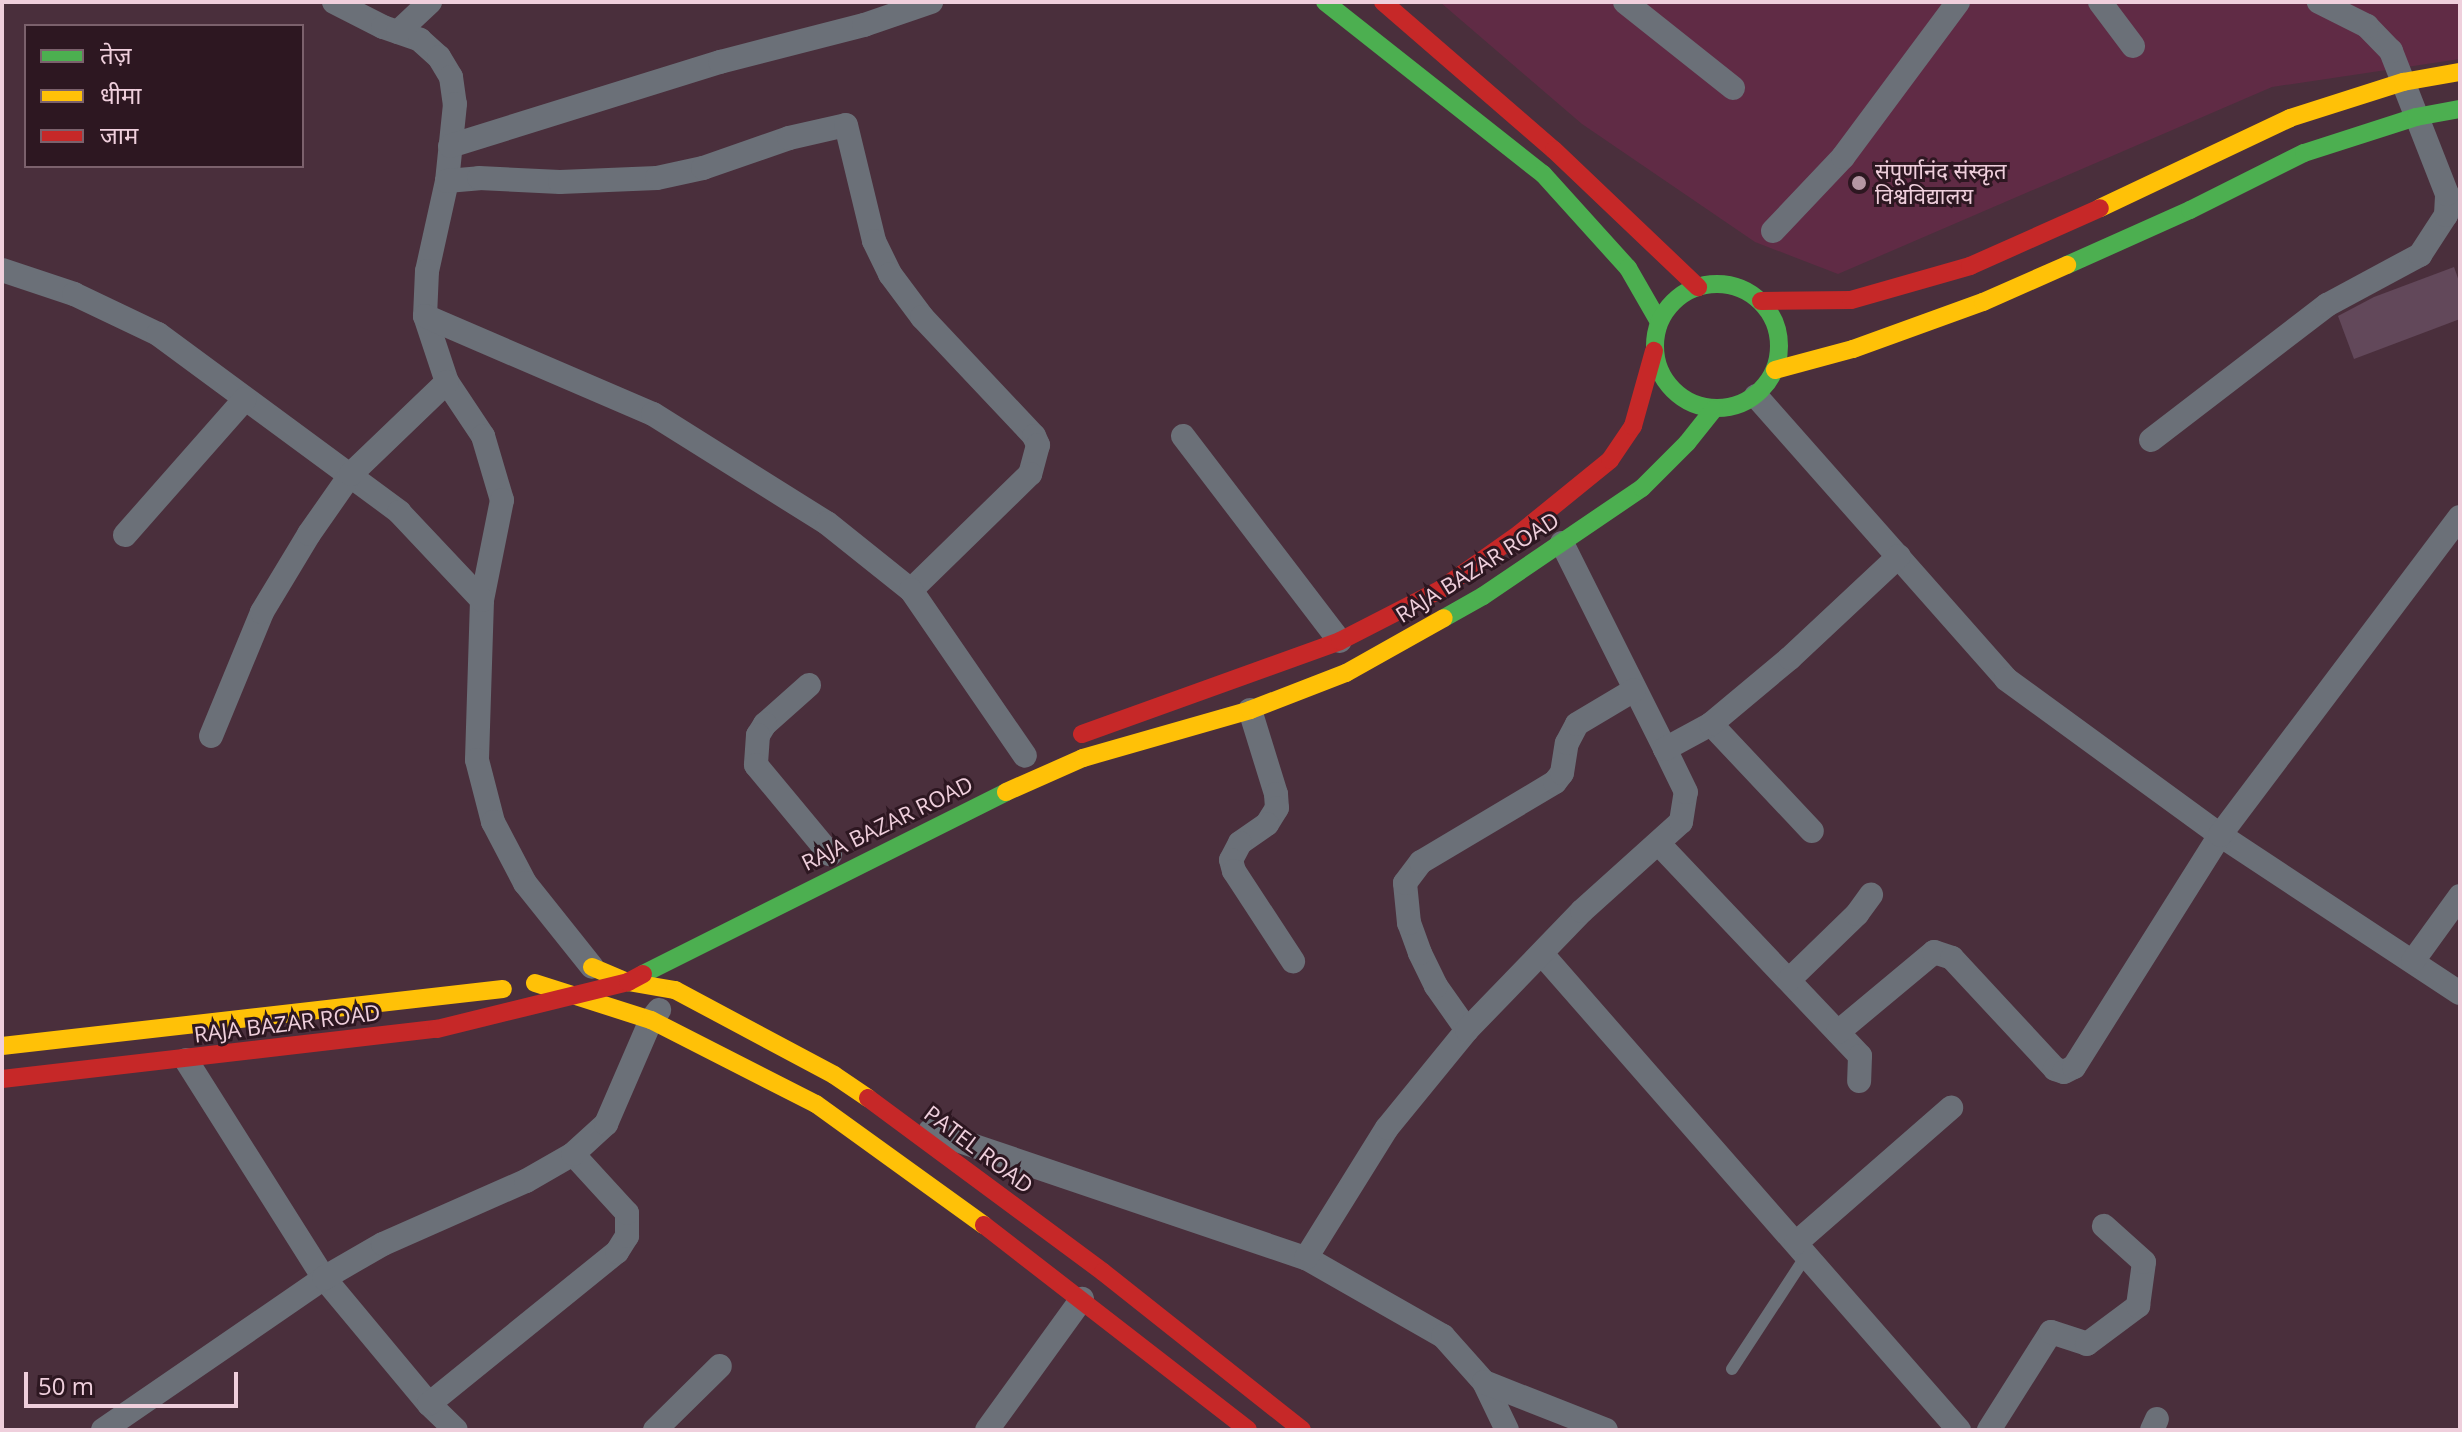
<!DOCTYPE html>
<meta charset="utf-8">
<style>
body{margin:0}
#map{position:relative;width:2462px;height:1432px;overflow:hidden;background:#4a2f3c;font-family:"Open Sans","Noto Sans Devanagari",sans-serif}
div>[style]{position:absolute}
.built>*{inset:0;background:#602b45}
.building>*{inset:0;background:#62485a}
.lane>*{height:12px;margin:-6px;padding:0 6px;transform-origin:6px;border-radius:6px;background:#6b7078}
.street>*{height:24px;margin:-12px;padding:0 12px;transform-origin:12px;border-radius:12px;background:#6b7078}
.fast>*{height:18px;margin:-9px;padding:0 9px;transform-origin:9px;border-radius:9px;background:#4caf50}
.fast>.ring{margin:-9px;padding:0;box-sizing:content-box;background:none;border:18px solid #4caf50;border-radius:50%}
.slow>*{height:18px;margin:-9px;padding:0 9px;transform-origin:9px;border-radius:9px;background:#ffc107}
.jam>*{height:18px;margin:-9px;padding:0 9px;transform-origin:9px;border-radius:9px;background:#c62828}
.dots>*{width:22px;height:22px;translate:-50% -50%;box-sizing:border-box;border:4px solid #2d1721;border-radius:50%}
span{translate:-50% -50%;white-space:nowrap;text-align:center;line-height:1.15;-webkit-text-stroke:6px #2d1721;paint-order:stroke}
.poi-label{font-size:22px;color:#efcfdc}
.left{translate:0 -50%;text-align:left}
.street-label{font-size:22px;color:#efcfdc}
.frame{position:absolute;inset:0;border:4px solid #efcfdc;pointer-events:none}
.legend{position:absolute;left:24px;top:24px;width:280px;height:144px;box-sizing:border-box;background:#2d1721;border:2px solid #7b616c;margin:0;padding:10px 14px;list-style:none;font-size:24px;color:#efcfdc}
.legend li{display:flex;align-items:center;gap:16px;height:40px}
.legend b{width:40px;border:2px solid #7b616c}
.scale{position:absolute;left:24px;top:1372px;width:214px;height:36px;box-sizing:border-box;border:4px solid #efcfdc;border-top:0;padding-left:10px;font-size:24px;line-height:28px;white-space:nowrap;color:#efcfdc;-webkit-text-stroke:6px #2d1721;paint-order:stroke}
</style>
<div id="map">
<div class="built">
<i style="clip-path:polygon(1440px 2px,2460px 2px,2460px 59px,2272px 87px,1838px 274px,1755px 242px,1582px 124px)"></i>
</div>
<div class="building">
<i style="clip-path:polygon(2454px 267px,2460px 284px,2460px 319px,2354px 359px,2338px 316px,2374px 297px)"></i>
</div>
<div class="lane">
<i style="left:1732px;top:1369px;width:135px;rotate:-56.8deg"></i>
</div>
<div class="street">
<i style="left:334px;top:2px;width:55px;rotate:27deg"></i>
<i style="left:383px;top:27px;width:39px;rotate:19deg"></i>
<i style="left:420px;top:40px;width:25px;rotate:42deg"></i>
<i style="left:439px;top:57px;width:23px;rotate:59deg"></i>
<i style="left:451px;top:77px;width:27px;rotate:82deg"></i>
<i style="left:455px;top:104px;width:77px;rotate:95.9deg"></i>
<i style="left:447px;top:181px;width:92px;rotate:102.5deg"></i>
<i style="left:427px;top:271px;width:45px;rotate:92.5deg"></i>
<i style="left:425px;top:316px;width:70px;rotate:71.6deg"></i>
<i style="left:447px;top:382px;width:65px;rotate:56.3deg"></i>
<i style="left:483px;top:436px;width:67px;rotate:73.5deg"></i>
<i style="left:502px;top:500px;width:102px;rotate:101.3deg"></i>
<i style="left:482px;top:600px;width:160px;rotate:91.8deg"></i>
<i style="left:477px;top:760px;width:64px;rotate:75.5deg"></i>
<i style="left:493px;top:822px;width:69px;rotate:62.3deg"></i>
<i style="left:525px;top:883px;width:107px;rotate:51.4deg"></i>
<i style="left:1625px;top:2px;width:138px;rotate:38.5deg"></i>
<i style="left:2100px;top:2px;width:55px;rotate:53.1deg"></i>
<i style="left:398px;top:32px;width:44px;rotate:-43.2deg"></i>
<i style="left:450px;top:146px;width:283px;rotate:-17.3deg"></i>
<i style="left:720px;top:62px;width:149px;rotate:-14.4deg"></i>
<i style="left:864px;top:25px;width:71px;rotate:-18.9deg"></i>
<i style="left:447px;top:181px;width:32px;rotate:-5deg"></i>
<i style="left:479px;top:178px;width:81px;rotate:2.8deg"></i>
<i style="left:560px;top:182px;width:97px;rotate:-2.4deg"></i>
<i style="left:657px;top:178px;width:47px;rotate:-12.3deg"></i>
<i style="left:703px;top:168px;width:91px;rotate:-19.2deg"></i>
<i style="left:789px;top:138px;width:58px;rotate:-12.8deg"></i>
<i style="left:846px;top:125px;width:119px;rotate:76.4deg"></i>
<i style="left:874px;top:241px;width:37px;rotate:64deg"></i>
<i style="left:890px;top:274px;width:54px;rotate:53.3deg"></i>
<i style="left:922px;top:317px;width:163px;rotate:46.7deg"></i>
<i style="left:1034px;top:436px;width:10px;rotate:66deg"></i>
<i style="left:1038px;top:445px;width:30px;rotate:105deg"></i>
<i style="left:1030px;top:474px;width:166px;rotate:135.7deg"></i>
<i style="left:1773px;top:231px;width:102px;rotate:-46.6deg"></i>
<i style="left:1843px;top:157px;width:193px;rotate:-53.4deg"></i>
<i style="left:2px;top:270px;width:76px;rotate:18.4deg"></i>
<i style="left:74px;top:294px;width:93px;rotate:25.5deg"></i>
<i style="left:158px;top:334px;width:300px;rotate:36.4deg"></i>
<i style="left:399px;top:512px;width:121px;rotate:46.7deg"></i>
<i style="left:425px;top:316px;width:248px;rotate:23.3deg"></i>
<i style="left:653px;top:414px;width:205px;rotate:32.1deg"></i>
<i style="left:827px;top:523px;width:107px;rotate:38.6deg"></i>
<i style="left:911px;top:590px;width:201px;rotate:55.5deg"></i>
<i style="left:1756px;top:396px;width:378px;rotate:48.5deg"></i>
<i style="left:2006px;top:679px;width:265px;rotate:36.1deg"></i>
<i style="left:2220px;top:835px;width:287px;rotate:33.4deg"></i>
<i style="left:1183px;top:436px;width:258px;rotate:52.6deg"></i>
<i style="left:2151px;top:440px;width:222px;rotate:-37.5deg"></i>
<i style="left:2327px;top:305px;width:106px;rotate:-28.3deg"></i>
<i style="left:2420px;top:255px;width:48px;rotate:-57deg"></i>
<i style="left:2446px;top:215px;width:21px;rotate:-87deg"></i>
<i style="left:2447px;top:194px;width:154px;rotate:-111.4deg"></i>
<i style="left:2391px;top:51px;width:35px;rotate:-134deg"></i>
<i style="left:2367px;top:26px;width:54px;rotate:-153.4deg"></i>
<i style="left:125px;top:535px;width:181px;rotate:-48.6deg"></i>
<i style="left:1562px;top:543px;width:230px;rotate:63.4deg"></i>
<i style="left:809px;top:685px;width:59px;rotate:138.4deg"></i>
<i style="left:765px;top:724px;width:13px;rotate:122deg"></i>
<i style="left:758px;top:735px;width:30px;rotate:94deg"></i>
<i style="left:756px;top:765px;width:116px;rotate:50.3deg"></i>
<i style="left:1250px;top:710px;width:88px;rotate:72.8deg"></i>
<i style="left:1276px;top:794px;width:14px;rotate:86deg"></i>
<i style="left:1277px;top:808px;width:19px;rotate:122deg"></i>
<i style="left:1267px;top:824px;width:33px;rotate:145deg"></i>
<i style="left:1240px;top:843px;width:19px;rotate:118deg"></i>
<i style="left:1231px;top:860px;width:11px;rotate:75deg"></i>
<i style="left:1234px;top:871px;width:108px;rotate:56.8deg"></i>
<i style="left:1711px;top:724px;width:147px;rotate:46.7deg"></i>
<i style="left:211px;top:736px;width:134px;rotate:-67.6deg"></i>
<i style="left:262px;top:612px;width:91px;rotate:-58.9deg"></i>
<i style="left:309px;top:534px;width:73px;rotate:-55deg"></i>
<i style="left:351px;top:474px;width:133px;rotate:-43.8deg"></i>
<i style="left:1659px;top:844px;width:292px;rotate:46.5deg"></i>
<i style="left:1860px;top:1056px;width:25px;rotate:92deg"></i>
<i style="left:1542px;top:954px;width:633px;rotate:48.78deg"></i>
<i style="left:2413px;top:961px;width:80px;rotate:-54.1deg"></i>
<i style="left:1789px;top:980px;width:95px;rotate:-44.1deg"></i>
<i style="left:1857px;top:914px;width:24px;rotate:-54deg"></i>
<i style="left:1467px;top:1030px;width:54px;rotate:-125.2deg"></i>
<i style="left:1436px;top:986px;width:37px;rotate:-116deg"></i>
<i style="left:1420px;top:953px;width:32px;rotate:-110deg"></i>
<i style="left:1409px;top:923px;width:40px;rotate:-95.7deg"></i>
<i style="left:1405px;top:883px;width:26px;rotate:-53deg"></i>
<i style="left:1421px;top:862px;width:156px;rotate:-30.8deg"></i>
<i style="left:1555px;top:782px;width:11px;rotate:-52deg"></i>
<i style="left:1562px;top:773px;width:30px;rotate:-81deg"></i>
<i style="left:1567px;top:743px;width:21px;rotate:-62deg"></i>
<i style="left:1577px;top:724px;width:66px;rotate:-30.8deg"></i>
<i style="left:1838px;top:1032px;width:125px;rotate:-39.8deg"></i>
<i style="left:1934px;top:952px;width:19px;rotate:18deg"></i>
<i style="left:1952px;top:958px;width:151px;rotate:47.1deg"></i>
<i style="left:2055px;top:1069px;width:9px;rotate:18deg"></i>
<i style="left:2064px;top:1072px;width:11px;rotate:-27deg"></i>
<i style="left:2074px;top:1067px;width:274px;rotate:-57.8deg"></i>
<i style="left:2220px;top:835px;width:398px;rotate:-53deg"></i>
<i style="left:186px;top:1060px;width:258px;rotate:57.7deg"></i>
<i style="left:324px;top:1278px;width:164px;rotate:50.2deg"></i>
<i style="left:429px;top:1404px;width:37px;rotate:44deg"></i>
<i style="left:930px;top:1131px;width:397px;rotate:18.7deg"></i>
<i style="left:1306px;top:1258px;width:158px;rotate:29.7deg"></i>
<i style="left:1443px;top:1336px;width:62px;rotate:48.3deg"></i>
<i style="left:1484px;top:1382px;width:53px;rotate:64.4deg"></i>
<i style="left:1796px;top:1243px;width:206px;rotate:-41.1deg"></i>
<i style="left:1306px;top:1258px;width:153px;rotate:-58.1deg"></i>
<i style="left:1387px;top:1128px;width:127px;rotate:-50.8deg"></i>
<i style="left:1467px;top:1030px;width:165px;rotate:-46deg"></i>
<i style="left:1582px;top:911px;width:133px;rotate:-42deg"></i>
<i style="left:1681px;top:822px;width:30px;rotate:-81deg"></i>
<i style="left:1686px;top:792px;width:48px;rotate:-116deg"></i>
<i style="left:1665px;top:749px;width:52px;rotate:-28.5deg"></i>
<i style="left:1711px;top:724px;width:103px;rotate:-39.9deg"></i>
<i style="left:1790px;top:658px;width:149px;rotate:-43.1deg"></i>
<i style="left:1484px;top:1382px;width:131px;rotate:21.5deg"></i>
<i style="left:429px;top:1404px;width:242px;rotate:-39deg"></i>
<i style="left:617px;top:1252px;width:19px;rotate:-58deg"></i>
<i style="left:627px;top:1236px;width:23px;rotate:-90deg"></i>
<i style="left:627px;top:1213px;width:80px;rotate:-132.5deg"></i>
<i style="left:103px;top:1430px;width:268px;rotate:-34.5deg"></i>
<i style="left:324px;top:1278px;width:68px;rotate:-30deg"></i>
<i style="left:383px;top:1244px;width:156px;rotate:-23.8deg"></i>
<i style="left:526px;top:1181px;width:54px;rotate:-29.9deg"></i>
<i style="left:573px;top:1154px;width:45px;rotate:-42.3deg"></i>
<i style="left:606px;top:1124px;width:113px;rotate:-66.6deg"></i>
<i style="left:651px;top:1020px;width:13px;rotate:-51deg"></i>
<i style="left:655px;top:1430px;width:91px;rotate:-44.6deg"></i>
<i style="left:987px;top:1430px;width:162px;rotate:-54.1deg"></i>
<i style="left:1989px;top:1430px;width:116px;rotate:-57.7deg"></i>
<i style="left:2051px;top:1332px;width:38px;rotate:18deg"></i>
<i style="left:2087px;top:1344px;width:64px;rotate:-36.7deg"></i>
<i style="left:2138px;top:1306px;width:44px;rotate:-82.2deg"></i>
<i style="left:2144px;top:1262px;width:54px;rotate:-138deg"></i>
<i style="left:2152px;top:1430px;width:12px;rotate:-66deg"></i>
</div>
<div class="fast">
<i style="left:1325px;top:2px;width:278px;rotate:38.3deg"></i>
<i style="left:1543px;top:174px;width:127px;rotate:47.9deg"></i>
<i style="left:1628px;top:268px;width:62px;rotate:60.1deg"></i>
<i style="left:2067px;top:265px;width:135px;rotate:-24.1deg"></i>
<i style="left:2190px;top:210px;width:127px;rotate:-26.6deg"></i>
<i style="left:2304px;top:153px;width:118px;rotate:-17.8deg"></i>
<i style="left:2416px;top:117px;width:45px;rotate:-10.3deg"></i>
<i class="ring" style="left:1655px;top:284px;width:106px;height:106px"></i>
<i style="left:1444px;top:618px;width:45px;rotate:-29.4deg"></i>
<i style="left:1483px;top:596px;width:192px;rotate:-34.2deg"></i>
<i style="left:1642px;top:488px;width:64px;rotate:-45deg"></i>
<i style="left:1687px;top:443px;width:43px;rotate:-51.5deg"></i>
<i style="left:643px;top:974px;width:406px;rotate:-26.6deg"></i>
</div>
<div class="slow">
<i style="left:2100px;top:208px;width:210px;rotate:-25.3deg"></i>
<i style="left:2290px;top:118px;width:119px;rotate:-17.7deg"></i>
<i style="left:2403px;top:82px;width:58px;rotate:-10deg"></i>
<i style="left:1775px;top:370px;width:81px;rotate:-15.1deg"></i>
<i style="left:1853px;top:349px;width:138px;rotate:-19.9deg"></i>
<i style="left:1983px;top:302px;width:92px;rotate:-23.8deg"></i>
<i style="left:1006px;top:792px;width:84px;rotate:-23.8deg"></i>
<i style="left:1083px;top:758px;width:174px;rotate:-16deg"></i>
<i style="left:1250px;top:710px;width:103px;rotate:-21.1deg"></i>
<i style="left:1346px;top:673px;width:112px;rotate:-29.3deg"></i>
<i style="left:592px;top:967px;width:39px;rotate:23deg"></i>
<i style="left:628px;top:982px;width:48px;rotate:9.7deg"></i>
<i style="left:675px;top:990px;width:180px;rotate:28.1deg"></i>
<i style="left:834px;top:1075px;width:41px;rotate:34.1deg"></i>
<i style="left:535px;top:983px;width:122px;rotate:17.7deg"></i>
<i style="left:651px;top:1020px;width:185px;rotate:27deg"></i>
<i style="left:816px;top:1104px;width:207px;rotate:35.8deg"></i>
<i style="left:2px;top:1046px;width:504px;rotate:-6.49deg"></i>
</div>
<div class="jam">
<i style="left:1383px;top:2px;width:226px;rotate:40.9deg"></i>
<i style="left:1554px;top:150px;width:199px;rotate:43.6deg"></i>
<i style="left:1761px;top:301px;width:90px;rotate:-0.6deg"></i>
<i style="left:1851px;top:300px;width:124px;rotate:-15.9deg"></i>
<i style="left:1970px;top:266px;width:142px;rotate:-24deg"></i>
<i style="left:1082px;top:734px;width:274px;rotate:-19.8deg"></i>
<i style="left:1340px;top:641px;width:114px;rotate:-27.2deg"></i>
<i style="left:1441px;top:589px;width:95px;rotate:-35.2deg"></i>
<i style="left:1519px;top:534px;width:117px;rotate:-39.1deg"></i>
<i style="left:1610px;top:460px;width:41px;rotate:-55.9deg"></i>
<i style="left:1633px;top:426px;width:78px;rotate:-74.4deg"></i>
<i style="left:2px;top:1079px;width:438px;rotate:-6.6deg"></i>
<i style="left:437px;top:1029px;width:197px;rotate:-13.8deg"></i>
<i style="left:628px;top:982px;width:17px;rotate:-28deg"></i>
<i style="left:868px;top:1098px;width:292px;rotate:36.5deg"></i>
<i style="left:1103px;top:1272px;width:254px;rotate:38.4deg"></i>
<i style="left:984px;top:1225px;width:334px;rotate:37.8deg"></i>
</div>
<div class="dots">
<i style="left:1859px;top:183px;background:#b597a4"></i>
</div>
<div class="poi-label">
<span class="left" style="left:1875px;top:183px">संपूर्णानंद संस्कृत<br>विश्वविद्यालय</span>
</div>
<div class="street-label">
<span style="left:1477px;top:567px;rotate:-32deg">RAJA BAZAR ROAD</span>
<span style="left:887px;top:823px;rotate:-26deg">RAJA BAZAR ROAD</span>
<span style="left:287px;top:1023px;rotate:-7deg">RAJA BAZAR ROAD</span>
<span style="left:979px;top:1149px;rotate:37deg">PATEL ROAD</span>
</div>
<div class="frame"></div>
<ul class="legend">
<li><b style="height:10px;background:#4caf50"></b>तेज़</li>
<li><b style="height:10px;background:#ffc107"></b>धीमा</li>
<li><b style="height:10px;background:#c62828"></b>जाम</li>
</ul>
<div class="scale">50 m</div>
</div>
